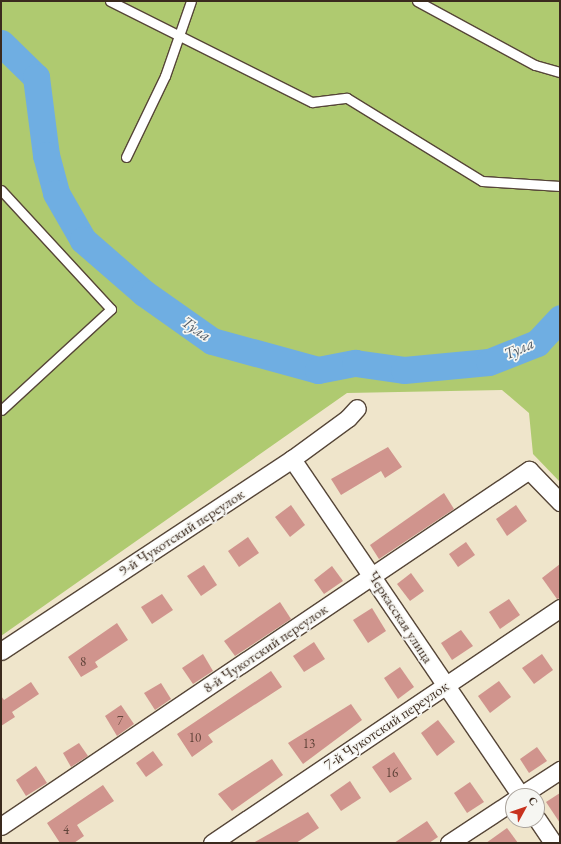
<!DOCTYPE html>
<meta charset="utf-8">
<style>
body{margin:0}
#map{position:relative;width:561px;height:844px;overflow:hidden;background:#efe5cb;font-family:"EB Garamond",serif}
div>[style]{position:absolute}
.green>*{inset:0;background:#afca70}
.river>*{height:27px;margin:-13.5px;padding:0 13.5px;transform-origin:13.5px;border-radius:13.5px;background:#6faee2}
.building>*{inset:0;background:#d0948d}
.roads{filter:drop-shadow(1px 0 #564638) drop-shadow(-1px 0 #564638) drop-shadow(0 1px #564638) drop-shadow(0 -1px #564638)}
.lane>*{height:9px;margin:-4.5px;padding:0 4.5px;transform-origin:4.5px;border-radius:4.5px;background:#fff}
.street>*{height:17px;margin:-8.5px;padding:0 8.5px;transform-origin:8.5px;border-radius:8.5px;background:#fff}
span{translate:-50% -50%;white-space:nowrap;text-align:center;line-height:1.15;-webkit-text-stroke:3.5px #f6f6f2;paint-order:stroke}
.number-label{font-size:13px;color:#60443a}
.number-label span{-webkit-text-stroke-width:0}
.street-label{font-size:15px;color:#3b2a1e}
.water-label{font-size:16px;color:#4d5863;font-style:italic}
.frame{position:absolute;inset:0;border:2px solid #3b2a1e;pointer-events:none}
.north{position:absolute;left:505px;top:788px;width:40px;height:40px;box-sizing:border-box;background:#f6f6f2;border:1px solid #aba49d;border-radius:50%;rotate:50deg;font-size:11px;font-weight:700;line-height:16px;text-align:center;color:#3b2a1e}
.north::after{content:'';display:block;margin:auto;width:14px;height:18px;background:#c8321e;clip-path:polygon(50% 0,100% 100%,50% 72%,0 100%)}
</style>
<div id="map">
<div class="green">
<i style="clip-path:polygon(1px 1px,560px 1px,560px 482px,533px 454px,529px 413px,502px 390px,347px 393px,1px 636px)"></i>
</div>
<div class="river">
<i style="left:1px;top:43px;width:49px;rotate:44.2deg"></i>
<i style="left:36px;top:77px;width:79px;rotate:82.7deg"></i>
<i style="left:46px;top:155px;width:39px;rotate:75deg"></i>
<i style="left:56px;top:193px;width:54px;rotate:60.1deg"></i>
<i style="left:83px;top:240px;width:81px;rotate:41deg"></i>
<i style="left:144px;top:293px;width:83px;rotate:35.2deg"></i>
<i style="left:212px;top:341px;width:110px;rotate:15.3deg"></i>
<i style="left:318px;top:370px;width:38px;rotate:-11deg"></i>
<i style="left:355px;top:363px;width:49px;rotate:8.1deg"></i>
<i style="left:404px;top:370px;width:85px;rotate:-5.4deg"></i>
<i style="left:489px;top:362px;width:52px;rotate:-21.6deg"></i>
<i style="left:537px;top:343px;width:34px;rotate:-47deg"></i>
</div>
<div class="building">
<i style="clip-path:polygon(388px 447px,402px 467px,385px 478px,381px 471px,341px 495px,331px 479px)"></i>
<i style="clip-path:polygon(444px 493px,454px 509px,379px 559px,370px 545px)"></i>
<i style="clip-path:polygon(291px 505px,305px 525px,290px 537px,275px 517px)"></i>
<i style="clip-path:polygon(516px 505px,527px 521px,507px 536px,496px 519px)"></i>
<i style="clip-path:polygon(248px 537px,259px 553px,239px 567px,228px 551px)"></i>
<i style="clip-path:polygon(466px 542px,475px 555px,458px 567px,449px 554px)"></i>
<i style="clip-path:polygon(560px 564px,560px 598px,557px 599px,542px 578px)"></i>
<i style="clip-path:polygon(204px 565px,217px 585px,201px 596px,187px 576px)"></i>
<i style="clip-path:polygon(332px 566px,343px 581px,324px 594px,314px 580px)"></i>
<i style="clip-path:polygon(411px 573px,424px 591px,410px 601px,397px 584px)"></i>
<i style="clip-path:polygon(162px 594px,173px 610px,152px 624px,141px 607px)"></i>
<i style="clip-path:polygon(509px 599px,520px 615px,500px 629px,489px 612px)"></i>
<i style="clip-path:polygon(280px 602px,291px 619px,235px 656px,224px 641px)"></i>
<i style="clip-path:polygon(372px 608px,386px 631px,368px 643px,353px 620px)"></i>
<i style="clip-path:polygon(117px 623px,128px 640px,95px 662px,98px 667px,81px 677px,68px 657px)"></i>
<i style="clip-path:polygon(461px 630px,473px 646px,452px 660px,441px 643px)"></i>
<i style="clip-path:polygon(314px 642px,325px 659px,304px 672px,293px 656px)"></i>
<i style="clip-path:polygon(203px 654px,213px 671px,193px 684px,182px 668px)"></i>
<i style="clip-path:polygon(542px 654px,553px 670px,534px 684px,522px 668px)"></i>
<i style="clip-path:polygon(400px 667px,414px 687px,398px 699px,384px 678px)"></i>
<i style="clip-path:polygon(271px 671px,282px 687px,208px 735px,213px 742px,192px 757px,177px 734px)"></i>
<i style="clip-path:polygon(499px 681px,511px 697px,490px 713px,478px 696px)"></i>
<i style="clip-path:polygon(31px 682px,39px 694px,12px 712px,15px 717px,1px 726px,1px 696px,4px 700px)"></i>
<i style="clip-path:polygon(161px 683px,171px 699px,155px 710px,144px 693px)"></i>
<i style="clip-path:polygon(351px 704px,362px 720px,303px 764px,288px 743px)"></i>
<i style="clip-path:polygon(121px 705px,134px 724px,117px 736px,105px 716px)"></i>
<i style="clip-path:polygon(438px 720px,455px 742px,437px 756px,421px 733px)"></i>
<i style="clip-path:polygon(79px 743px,88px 756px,71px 767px,63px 753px)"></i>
<i style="clip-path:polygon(537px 747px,547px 761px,529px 773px,520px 759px)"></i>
<i style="clip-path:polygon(153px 751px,163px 765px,146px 777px,136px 763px)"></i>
<i style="clip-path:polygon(394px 752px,412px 779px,390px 793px,372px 767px)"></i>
<i style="clip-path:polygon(272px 759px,283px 775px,232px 811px,218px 794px)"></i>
<i style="clip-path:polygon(36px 766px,47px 783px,26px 796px,16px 780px)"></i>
<i style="clip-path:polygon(350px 781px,361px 798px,341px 811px,330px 795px)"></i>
<i style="clip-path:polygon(470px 782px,484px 802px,467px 813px,454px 793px)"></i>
<i style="clip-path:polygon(103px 785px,114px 801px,77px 825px,84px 836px,74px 843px,60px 843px,47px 823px)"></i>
<i style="clip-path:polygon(560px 793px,560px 823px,546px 802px)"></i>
<i style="clip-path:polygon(308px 812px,319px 828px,296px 843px,253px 843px)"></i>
<i style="clip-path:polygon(427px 821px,438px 837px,429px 843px,394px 843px)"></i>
<i style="clip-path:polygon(507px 828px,518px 843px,486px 843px)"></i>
</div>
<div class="roads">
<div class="lane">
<i style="left:110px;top:1px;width:226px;rotate:26.6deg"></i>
<i style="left:312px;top:102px;width:35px;rotate:-7deg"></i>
<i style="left:347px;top:98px;width:158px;rotate:31.6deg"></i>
<i style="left:482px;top:181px;width:78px;rotate:3.7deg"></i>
<i style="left:417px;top:1px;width:134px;rotate:28.5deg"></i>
<i style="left:535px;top:65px;width:26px;rotate:16deg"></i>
<i style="left:126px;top:157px;width:90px;rotate:-64.3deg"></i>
<i style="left:165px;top:76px;width:79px;rotate:-70.9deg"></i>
<i style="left:1px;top:190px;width:162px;rotate:47.3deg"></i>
<i style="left:111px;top:309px;width:149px;rotate:137.4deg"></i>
</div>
<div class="street">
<i style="left:292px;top:459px;width:407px;rotate:55.8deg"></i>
<i style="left:1px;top:651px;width:349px;rotate:-33.4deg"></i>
<i style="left:292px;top:459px;width:69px;rotate:-36.2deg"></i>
<i style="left:348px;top:418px;width:13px;rotate:-48deg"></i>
<i style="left:520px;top:796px;width:48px;rotate:-33deg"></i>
<i style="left:537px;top:819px;width:29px;rotate:56deg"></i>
<i style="left:1px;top:826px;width:637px;rotate:-33.99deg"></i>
<i style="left:529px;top:470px;width:45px;rotate:45.9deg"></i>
<i style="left:212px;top:843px;width:420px;rotate:-34deg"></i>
<i style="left:449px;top:843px;width:77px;rotate:-33.3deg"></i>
</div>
</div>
<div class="number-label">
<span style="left:83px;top:662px">8</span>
<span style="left:120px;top:721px">7</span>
<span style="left:195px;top:738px">10</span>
<span style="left:309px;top:744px">13</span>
<span style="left:392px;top:773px">16</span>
<span style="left:66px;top:830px">4</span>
</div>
<div class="street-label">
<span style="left:181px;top:532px;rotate:-33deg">9-й Чукотский переулок</span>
<span style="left:401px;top:617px;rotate:57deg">Черкасская улица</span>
<span style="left:265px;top:648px;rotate:-34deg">8-й Чукотский переулок</span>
<span style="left:386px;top:725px;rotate:-34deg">7-й Чукотский переулок</span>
</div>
<div class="water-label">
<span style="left:196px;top:329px;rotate:34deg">Тула</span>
<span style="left:519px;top:349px;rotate:-24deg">Тула</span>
</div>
<div class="frame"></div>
<div class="north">С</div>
</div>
